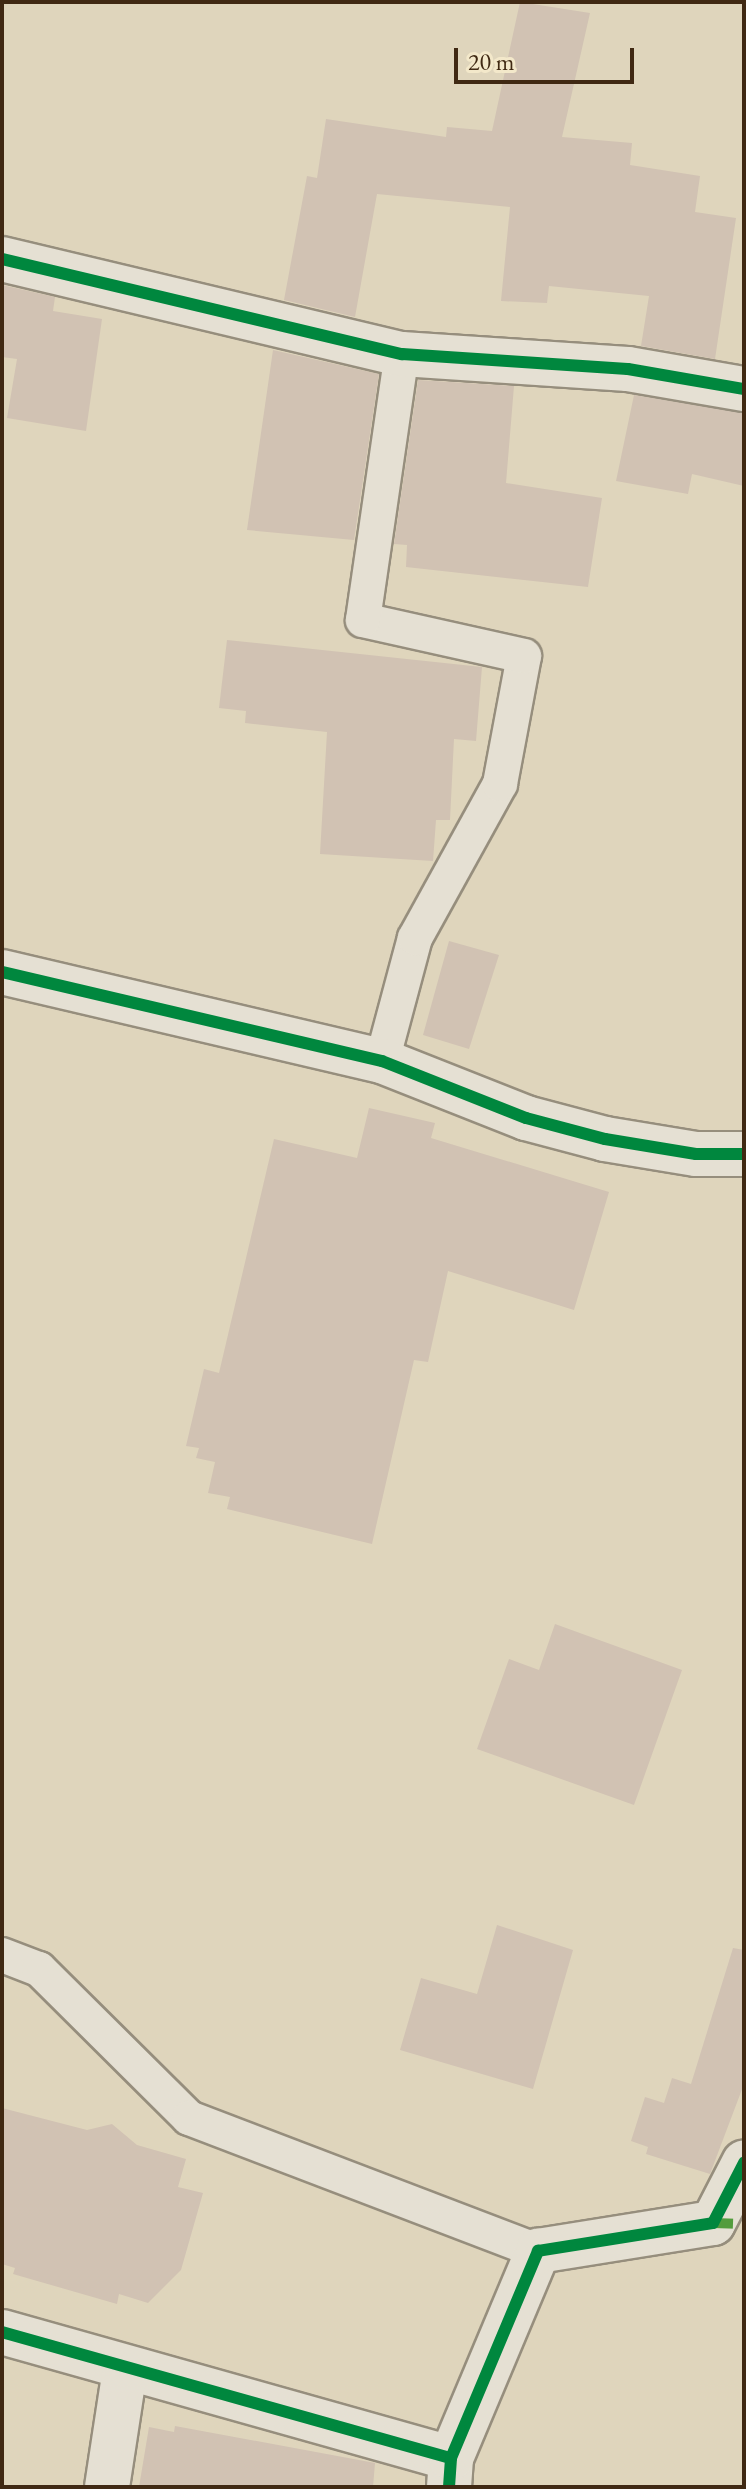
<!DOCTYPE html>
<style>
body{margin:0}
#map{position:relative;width:746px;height:2489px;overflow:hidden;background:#dfd5bc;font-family:"EB Garamond",serif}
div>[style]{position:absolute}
.building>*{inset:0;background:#d1c2b3}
.roads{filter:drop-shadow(2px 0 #968e7d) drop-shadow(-2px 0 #968e7d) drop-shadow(0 2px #968e7d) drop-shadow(0 -2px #968e7d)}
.lane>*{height:34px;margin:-17px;padding:0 17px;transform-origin:17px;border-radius:17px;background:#e5e0d3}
.street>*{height:44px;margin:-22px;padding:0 22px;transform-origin:22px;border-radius:22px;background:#e5e0d3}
.quiet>*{height:10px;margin-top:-5px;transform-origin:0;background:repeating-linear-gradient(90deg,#539c3d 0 20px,transparent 0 30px)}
.cycleway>*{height:12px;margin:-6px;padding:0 6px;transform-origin:6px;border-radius:6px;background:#00873e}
span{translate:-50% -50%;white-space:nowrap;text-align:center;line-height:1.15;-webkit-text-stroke:6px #f3e8ca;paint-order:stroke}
.frame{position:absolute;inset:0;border:4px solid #402913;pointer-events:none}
.scale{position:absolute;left:454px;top:48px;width:180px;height:36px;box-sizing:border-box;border:4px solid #402913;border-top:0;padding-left:10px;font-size:24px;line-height:28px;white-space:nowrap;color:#402913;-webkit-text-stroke:6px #f3e8ca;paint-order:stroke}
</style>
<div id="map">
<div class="building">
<i style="clip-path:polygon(520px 2px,590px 13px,562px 137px,632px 143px,630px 165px,700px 176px,695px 212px,736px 218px,715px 359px,641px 346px,649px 296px,549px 286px,547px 303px,501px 301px,510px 207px,377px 194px,355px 317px,284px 300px,307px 176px,317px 178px,326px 119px,446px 137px,447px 127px,492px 131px)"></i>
<i style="clip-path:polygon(2px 285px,55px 297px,53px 311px,102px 319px,86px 431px,7px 418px,17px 359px,2px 357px)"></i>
<i style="clip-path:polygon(273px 350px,379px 374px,354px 540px,247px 530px)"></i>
<i style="clip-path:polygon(418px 380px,514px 386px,506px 483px,602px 498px,588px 587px,406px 567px,407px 545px,394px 544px)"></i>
<i style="clip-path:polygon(634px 395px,744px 413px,744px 486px,692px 474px,688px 494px,616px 481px)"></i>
<i style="clip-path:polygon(227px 640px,482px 667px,476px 741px,454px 739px,450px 820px,436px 820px,433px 861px,320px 854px,327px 732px,245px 723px,246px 711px,219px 708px)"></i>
<i style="clip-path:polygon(449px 941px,499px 955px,469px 1049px,423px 1035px)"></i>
<i style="clip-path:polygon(369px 1108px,435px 1123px,431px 1138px,609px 1192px,574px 1310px,448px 1271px,428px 1362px,414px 1360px,372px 1544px,227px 1509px,230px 1497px,208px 1493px,215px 1462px,196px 1458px,199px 1448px,186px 1446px,204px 1369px,219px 1373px,274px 1139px,357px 1158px)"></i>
<i style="clip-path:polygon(555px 1624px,682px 1670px,634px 1805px,477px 1749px,509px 1659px,539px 1670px)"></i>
<i style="clip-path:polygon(497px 1925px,573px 1950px,533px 2089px,400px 2050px,421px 1978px,477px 1994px)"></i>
<i style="clip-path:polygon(733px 1948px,744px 1950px,744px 2084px,710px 2174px,646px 2154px,648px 2147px,631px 2141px,645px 2097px,664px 2103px,672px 2078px,691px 2084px)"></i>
<i style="clip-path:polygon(2px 2108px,87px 2130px,112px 2124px,137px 2145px,186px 2159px,178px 2187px,203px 2193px,181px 2270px,148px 2303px,119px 2294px,117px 2304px,13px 2274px,15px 2268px,2px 2264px)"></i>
<i style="clip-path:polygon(175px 2426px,375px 2463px,373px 2487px,139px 2487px,149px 2427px,174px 2432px)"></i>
</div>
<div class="roads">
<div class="lane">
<i style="left:382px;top:1061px;width:127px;rotate:-75deg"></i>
<i style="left:415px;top:938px;width:176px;rotate:-61.1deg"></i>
<i style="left:500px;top:784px;width:130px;rotate:-79.4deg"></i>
<i style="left:524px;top:656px;width:165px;rotate:-167.4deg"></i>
<i style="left:363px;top:620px;width:269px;rotate:-81.7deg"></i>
<i style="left:2px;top:1955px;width:40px;rotate:21deg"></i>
<i style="left:39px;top:1969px;width:211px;rotate:44.8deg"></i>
<i style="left:189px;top:2118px;width:373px;rotate:20.9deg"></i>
</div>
<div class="street">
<i style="left:2px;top:259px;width:411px;rotate:13.4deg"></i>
<i style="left:402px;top:354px;width:226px;rotate:3.8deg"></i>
<i style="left:628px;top:369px;width:118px;rotate:9.8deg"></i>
<i style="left:2px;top:972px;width:390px;rotate:13.2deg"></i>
<i style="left:382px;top:1061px;width:155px;rotate:21.6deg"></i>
<i style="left:526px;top:1118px;width:82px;rotate:14.9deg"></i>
<i style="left:605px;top:1139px;width:92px;rotate:9.4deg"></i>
<i style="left:696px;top:1154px;width:48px"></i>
<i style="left:2px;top:2332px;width:466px;rotate:15.7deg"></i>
<i style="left:107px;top:2487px;width:119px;rotate:-81.3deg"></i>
<i style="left:449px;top:2487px;width:29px;rotate:-86deg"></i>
<i style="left:451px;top:2458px;width:225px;rotate:-67.2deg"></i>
<i style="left:538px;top:2251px;width:177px;rotate:-9.1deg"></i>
<i style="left:713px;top:2223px;width:68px;rotate:-62.7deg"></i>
</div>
</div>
<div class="quiet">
<i style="left:713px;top:2223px;width:31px;rotate:2deg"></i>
</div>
<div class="cycleway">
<i style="left:2px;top:259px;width:411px;rotate:13.4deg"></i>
<i style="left:402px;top:354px;width:226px;rotate:3.8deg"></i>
<i style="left:628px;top:369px;width:118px;rotate:9.8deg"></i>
<i style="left:2px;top:972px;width:390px;rotate:13.2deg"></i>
<i style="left:382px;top:1061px;width:155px;rotate:21.6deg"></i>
<i style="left:526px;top:1118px;width:82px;rotate:14.9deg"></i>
<i style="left:605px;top:1139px;width:92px;rotate:9.4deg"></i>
<i style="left:696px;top:1154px;width:48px"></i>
<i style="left:2px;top:2332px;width:466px;rotate:15.7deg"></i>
<i style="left:449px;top:2487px;width:29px;rotate:-86deg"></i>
<i style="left:451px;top:2458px;width:225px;rotate:-67.2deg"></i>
<i style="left:538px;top:2251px;width:177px;rotate:-9.1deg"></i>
<i style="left:713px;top:2223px;width:68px;rotate:-62.7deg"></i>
</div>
<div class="frame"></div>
<div class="scale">20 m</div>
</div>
